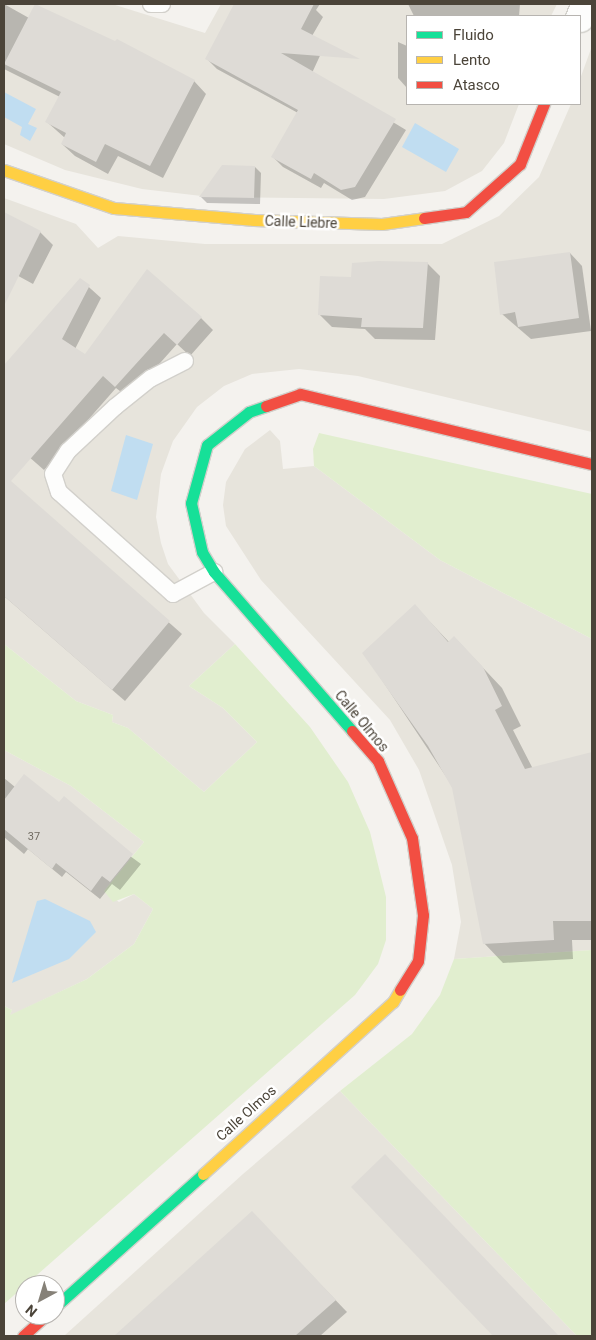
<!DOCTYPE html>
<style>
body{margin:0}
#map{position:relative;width:596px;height:1340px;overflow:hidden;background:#f4f2ee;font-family:Roboto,sans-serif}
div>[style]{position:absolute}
.residential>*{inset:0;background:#e7e4dc}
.green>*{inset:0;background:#e1eecf}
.water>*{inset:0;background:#c0ddf1}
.shadow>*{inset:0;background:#0003}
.building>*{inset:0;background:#dedbd6}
.roads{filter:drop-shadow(1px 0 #d2d0cb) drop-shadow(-1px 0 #d2d0cb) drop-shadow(0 1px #d2d0cb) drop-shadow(0 -1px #d2d0cb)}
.lane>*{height:16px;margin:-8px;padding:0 8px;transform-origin:8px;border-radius:8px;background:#fdfdfc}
.street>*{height:28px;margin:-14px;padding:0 14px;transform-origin:14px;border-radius:14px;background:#fdfdfc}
.fast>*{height:11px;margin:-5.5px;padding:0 5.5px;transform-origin:5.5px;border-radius:5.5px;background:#16e098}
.slow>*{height:11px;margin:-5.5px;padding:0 5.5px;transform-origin:5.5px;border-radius:5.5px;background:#ffcf43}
.jam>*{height:11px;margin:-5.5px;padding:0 5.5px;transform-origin:5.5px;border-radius:5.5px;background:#f24e42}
span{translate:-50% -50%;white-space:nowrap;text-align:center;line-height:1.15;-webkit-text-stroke:5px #fff;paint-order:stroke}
.number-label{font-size:11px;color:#706a61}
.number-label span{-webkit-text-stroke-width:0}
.street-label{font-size:14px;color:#4b4439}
.frame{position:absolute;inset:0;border:5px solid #4b4439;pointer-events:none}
.legend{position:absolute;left:406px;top:15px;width:175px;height:90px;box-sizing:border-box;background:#fff;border:1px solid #b7b4b0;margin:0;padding:6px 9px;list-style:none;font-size:15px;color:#4b4439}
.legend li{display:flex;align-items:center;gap:10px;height:25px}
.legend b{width:25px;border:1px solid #b7b4b0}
.north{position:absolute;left:15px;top:1275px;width:50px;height:50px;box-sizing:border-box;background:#fff;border:1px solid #b7b4b0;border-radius:50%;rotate:219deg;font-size:14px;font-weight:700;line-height:20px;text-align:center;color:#4b4439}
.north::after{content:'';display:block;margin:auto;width:18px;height:22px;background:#868178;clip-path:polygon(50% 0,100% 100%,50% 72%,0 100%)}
</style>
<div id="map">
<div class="residential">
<i style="clip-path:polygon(4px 4px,112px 4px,205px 33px,221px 4px,557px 4px,551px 16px,407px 16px,407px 104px,519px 104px,504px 143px,482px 171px,445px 191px,384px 199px,210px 197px,142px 189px,65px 170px,4px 144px)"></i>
<i style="clip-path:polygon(592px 46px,592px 432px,358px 376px,299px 369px,252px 374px,224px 386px,197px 407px,173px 441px,161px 474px,156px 517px,161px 543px,168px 564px,204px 613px,235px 644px,189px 686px,223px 708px,257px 742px,204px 792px,128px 728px,112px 722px,113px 715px,76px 701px,4px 644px,4px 198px,76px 224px,98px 248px,118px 236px,205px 244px,442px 244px,499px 216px,539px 177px,571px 104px,580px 104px,580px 79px)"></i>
<i style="clip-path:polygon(270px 430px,280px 441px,283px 469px,314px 466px,440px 560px,592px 639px,592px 950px,454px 959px,461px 922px,452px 865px,419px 770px,390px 720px,261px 580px,226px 526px,223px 505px,226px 482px,245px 449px)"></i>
<i style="clip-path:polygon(4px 750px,71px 786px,144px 842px,104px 891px,119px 902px,134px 894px,153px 909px,134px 944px,87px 979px,9px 1016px,12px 1010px,4px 1006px)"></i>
<i style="clip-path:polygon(340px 1091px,577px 1336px,64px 1336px,243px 1174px)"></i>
</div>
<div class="green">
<i style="clip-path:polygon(319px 433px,592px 494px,592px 639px,440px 560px,314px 466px,313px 449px)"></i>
<i style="clip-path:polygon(4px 644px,76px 701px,113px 715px,112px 722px,128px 728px,204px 792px,257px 742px,223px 708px,189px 686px,235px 644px,310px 727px,348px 782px,370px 832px,386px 897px,386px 940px,378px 964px,355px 995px,4px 1304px,4px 1006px,12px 1010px,10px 1015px,87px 979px,134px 944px,153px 909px,134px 894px,113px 902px,104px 891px,144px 842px,71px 786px,4px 750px)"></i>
<i style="clip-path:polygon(592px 950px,592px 1336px,577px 1336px,340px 1091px,412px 1034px,440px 995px,454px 959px)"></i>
</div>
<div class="water">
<i style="clip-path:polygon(4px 92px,36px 109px,28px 124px,37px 128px,30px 141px,20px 135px,22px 127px,4px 117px)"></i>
<i style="clip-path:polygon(415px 123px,459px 149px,446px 172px,402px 147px)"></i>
<i style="clip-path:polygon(126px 435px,153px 444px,137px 500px,111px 491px)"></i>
<i style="clip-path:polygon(45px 899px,90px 921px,96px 932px,69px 959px,12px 983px,37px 901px)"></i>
</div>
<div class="shadow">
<i style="clip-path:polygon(4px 4px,29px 18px,194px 81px,206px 94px,163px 178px,118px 156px,108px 174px,75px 156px,62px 144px,65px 138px,47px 122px,60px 97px,4px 69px)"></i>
<i style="clip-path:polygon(236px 4px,320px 4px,316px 10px,323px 17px,312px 36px,324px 47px,312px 73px,406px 130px,365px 197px,352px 200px,324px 183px,321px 188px,283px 167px,273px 157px,298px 113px,217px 69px,207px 59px)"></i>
<i style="clip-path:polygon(408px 4px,520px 4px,519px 16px,414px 16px)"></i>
<i style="clip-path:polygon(398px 42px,407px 46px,407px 88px,398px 78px)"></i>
<i style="clip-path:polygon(255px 167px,261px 173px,260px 204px,207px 203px,201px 197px)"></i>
<i style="clip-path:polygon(4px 213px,40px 232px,53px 245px,33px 284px,11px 272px,4px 286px)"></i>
<i style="clip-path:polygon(570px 253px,582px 266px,591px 331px,531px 339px,502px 314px)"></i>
<i style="clip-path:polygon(427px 263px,440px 276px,435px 340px,375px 339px,365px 329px,332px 327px,319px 314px,352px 278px)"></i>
<i style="clip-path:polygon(81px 280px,101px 298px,75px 349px,85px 355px,201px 318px,213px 330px,190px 356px,177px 344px,129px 398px,116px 388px,44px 470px,4px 435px,4px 367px)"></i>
<i style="clip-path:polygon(4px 477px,182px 634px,125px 701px,4px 596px)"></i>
<i style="clip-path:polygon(415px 606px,449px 642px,454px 637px,502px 688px,521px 726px,513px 730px,533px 769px,592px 753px,592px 940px,572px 940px,573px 959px,503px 963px,484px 943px,453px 787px,364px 653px)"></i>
<i style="clip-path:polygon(4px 778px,15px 787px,59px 804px,141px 864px,120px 890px,112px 884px,100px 899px,66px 872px,62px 877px,28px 849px,24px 854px,4px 837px)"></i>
<i style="clip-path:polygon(385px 1156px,557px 1336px,495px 1336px,353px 1187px)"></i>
<i style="clip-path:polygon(252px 1213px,347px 1312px,320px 1336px,116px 1336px)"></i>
</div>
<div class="building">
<i style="clip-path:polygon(35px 4px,115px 41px,117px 39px,195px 80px,150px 166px,105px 144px,96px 162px,61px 144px,66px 133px,45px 122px,61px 92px,4px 64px)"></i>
<i style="clip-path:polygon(234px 4px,314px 4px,301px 29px,360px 59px,281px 53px,396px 119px,355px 187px,341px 190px,314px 173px,311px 179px,271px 157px,298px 110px,205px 59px)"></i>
<i style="clip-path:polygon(222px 165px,255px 166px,254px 198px,199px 197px)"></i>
<i style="clip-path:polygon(4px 212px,41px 231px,4px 306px)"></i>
<i style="clip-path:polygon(570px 252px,579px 318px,518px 327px,515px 312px,500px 315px,494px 262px)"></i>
<i style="clip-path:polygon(378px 261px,428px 262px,423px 328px,361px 327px,362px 318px,318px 315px,320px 276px,351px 277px,352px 263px)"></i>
<i style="clip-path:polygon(147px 269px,202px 317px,177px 345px,164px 333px,115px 387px,103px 376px,11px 481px,170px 621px,112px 690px,4px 596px,4px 365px,80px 278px,90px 285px,62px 339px,85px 354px)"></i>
<i style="clip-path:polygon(415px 604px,448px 642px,454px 636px,483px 667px,502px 706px,495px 710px,525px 769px,592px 752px,592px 921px,553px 921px,554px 940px,483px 944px,452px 788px,428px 746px,362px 653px)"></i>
<i style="clip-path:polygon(24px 774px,59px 802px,64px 796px,133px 854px,110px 882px,102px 876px,91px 891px,56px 863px,52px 869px,4px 829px,4px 800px)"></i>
<i style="clip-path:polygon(385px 1154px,559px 1336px,493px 1336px,351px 1187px)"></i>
<i style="clip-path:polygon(252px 1211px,336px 1300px,295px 1336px,114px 1336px)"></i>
</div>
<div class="roads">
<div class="lane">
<i style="left:151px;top:4px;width:11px"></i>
<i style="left:185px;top:361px;width:38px;rotate:153deg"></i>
<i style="left:151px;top:378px;width:46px;rotate:141.1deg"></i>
<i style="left:115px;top:407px;width:64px;rotate:136.9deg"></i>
<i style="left:68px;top:451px;width:27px;rotate:123deg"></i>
<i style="left:53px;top:474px;width:19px;rotate:72deg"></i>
<i style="left:59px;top:492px;width:153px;rotate:41.8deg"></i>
<i style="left:173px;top:594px;width:47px;rotate:-28.2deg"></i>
</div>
<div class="street">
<i style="left:580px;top:18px;width:15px;rotate:-67deg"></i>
</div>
<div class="fast">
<i style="left:266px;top:406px;width:18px;rotate:161deg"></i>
<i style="left:249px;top:412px;width:53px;rotate:141.8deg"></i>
<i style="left:207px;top:445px;width:60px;rotate:105.4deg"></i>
<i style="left:191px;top:503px;width:50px;rotate:77.3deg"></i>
<i style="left:202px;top:552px;width:23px;rotate:59deg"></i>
<i style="left:214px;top:572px;width:211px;rotate:49deg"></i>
<i style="left:55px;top:1307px;width:199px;rotate:-41.9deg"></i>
</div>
<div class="slow">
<i style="left:4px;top:170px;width:116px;rotate:19.1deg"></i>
<i style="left:114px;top:208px;width:141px;rotate:4.9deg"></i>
<i style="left:254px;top:220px;width:128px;rotate:1.8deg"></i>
<i style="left:382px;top:224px;width:42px;rotate:-8.1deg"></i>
<i style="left:203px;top:1174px;width:256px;rotate:-42.2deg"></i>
<i style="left:393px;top:1002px;width:14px;rotate:-60deg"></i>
</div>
<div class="jam">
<i style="left:424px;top:218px;width:42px;rotate:-8.1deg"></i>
<i style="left:466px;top:212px;width:72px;rotate:-41.6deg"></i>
<i style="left:520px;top:164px;width:65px;rotate:-68.2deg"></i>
<i style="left:266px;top:406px;width:36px;rotate:-19deg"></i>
<i style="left:300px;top:394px;width:300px;rotate:13.5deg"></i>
<i style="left:352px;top:731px;width:40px;rotate:49deg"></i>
<i style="left:378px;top:761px;width:84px;rotate:66.2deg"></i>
<i style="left:412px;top:838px;width:78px;rotate:81.9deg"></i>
<i style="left:423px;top:915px;width:46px;rotate:96.2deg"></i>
<i style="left:418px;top:961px;width:34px;rotate:122deg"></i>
<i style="left:23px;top:1336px;width:31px;rotate:-42deg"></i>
</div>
</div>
<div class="number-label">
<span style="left:34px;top:837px">37</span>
</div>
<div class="street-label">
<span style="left:301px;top:222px;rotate:2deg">Calle Liebre</span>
<span style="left:362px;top:721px;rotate:50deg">Calle Olmos</span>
<span style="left:246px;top:1113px;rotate:-42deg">Calle Olmos</span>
</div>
<div class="frame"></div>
<ul class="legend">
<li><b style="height:6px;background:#16e098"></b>Fluido</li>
<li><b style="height:6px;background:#ffcf43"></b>Lento</li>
<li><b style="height:6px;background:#f24e42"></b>Atasco</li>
</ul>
<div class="north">N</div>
</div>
